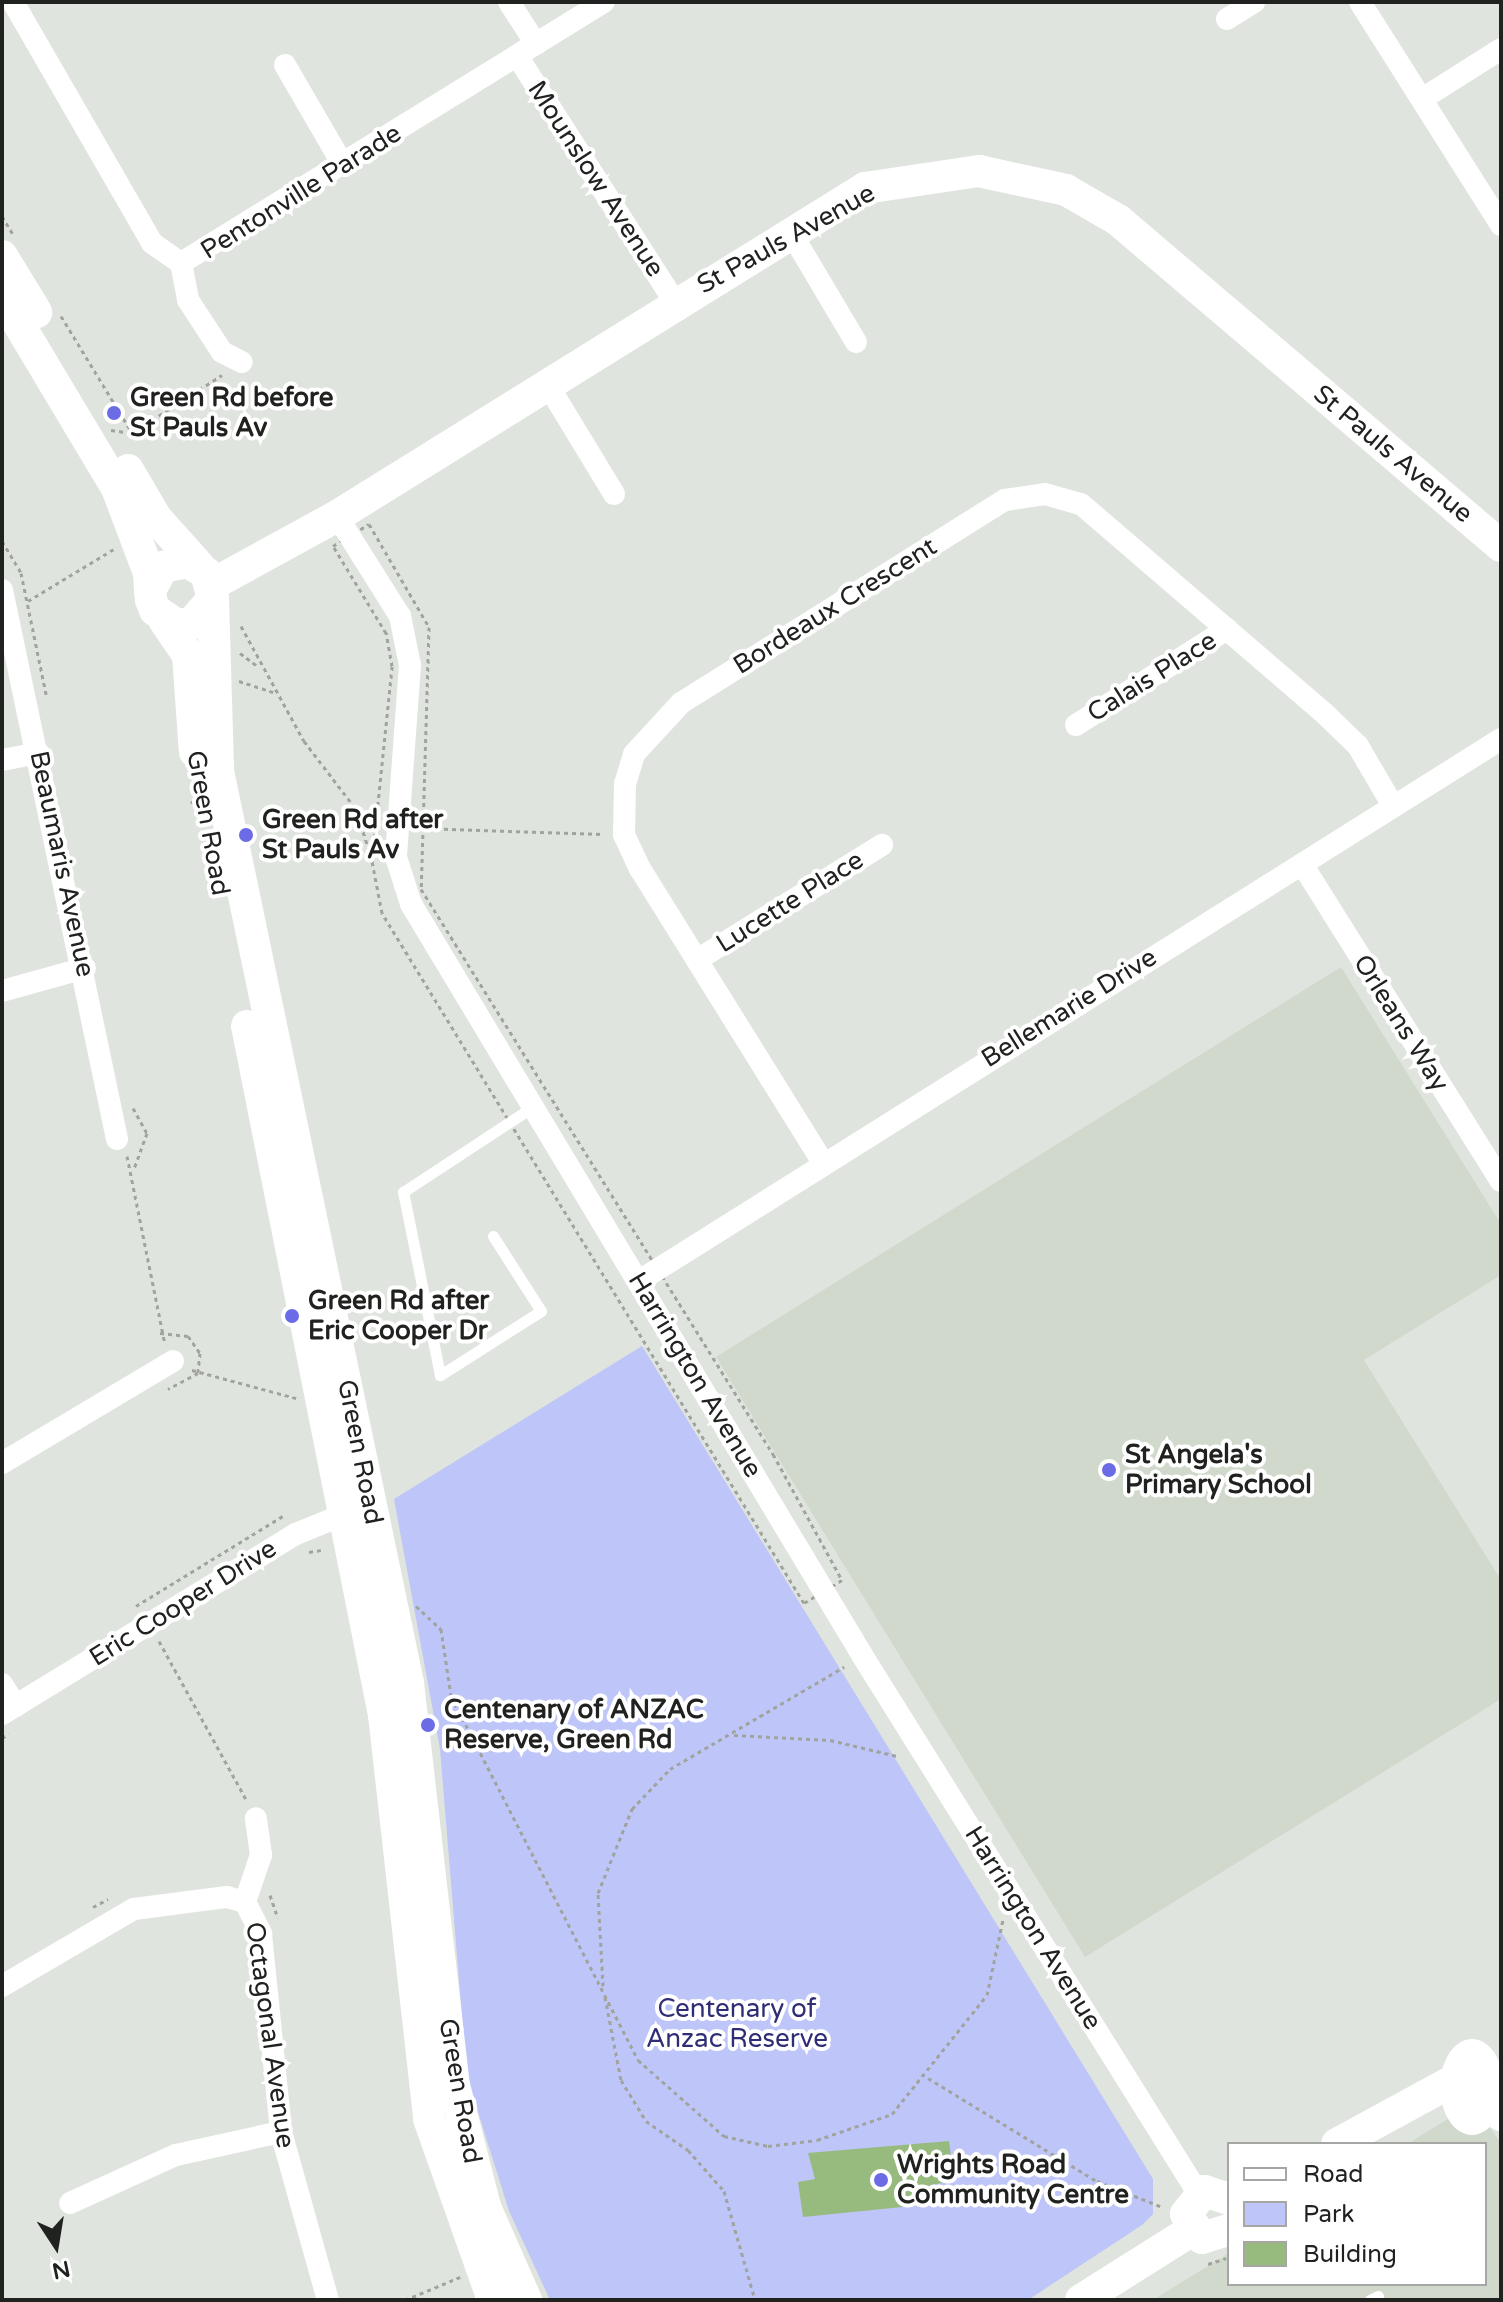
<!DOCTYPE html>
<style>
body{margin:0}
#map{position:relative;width:1503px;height:2302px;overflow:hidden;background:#e0e4de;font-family:"Varela Round",sans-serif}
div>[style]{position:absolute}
.built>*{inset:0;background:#d1d8cc}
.green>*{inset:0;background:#bec5f8}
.building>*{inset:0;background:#97bb7f}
.path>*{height:3px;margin-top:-1.5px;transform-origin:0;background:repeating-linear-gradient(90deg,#a0a39e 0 4px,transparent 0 8px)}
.lane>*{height:11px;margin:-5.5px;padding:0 5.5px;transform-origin:5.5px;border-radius:5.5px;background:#fff}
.street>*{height:22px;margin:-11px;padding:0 11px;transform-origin:11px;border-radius:11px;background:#fff}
.secondary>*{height:32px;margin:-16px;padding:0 16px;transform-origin:16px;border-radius:16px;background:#fff}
.secondary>.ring{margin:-16px;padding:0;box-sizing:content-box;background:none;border:32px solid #fff;border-radius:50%}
.dots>*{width:22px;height:22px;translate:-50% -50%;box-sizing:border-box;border:4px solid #fff;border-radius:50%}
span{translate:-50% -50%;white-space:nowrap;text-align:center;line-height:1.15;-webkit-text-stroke:8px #fff;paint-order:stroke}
.street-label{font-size:26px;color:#20221f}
.poi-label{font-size:26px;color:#20221f;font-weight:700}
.left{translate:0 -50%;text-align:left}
.park-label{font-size:26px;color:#2f2d76}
.frame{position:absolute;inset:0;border:4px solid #20221f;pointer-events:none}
.legend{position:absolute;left:1227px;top:2142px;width:260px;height:144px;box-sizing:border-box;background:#fff;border:2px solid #a6a7a5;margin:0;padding:10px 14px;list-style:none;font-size:24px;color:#20221f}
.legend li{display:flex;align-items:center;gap:16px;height:40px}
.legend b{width:40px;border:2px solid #a6a7a5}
.north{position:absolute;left:16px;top:2206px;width:80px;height:80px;-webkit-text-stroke:6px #fff;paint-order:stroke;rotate:168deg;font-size:22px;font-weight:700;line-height:32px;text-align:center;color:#20221f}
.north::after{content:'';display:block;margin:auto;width:28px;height:36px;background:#20221f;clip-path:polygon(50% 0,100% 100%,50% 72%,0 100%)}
</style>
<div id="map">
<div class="built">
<i style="clip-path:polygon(1341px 967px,1501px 1224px,1501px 1275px,1364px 1360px,1501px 1580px,1501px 1699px,1085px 1957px,716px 1357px)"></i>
<i style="clip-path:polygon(1474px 2103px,1501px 2144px,1501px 2300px,1153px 2300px,1229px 2253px,1229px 2284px,1485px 2284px,1485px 2144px,1407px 2144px)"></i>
</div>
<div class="green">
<i style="clip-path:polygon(642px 1346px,1153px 2179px,1153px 2214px,1142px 2225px,1028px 2300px,550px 2300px,509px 2211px,467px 2077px,440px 1749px,394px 1499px)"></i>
</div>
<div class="building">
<i style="clip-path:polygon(949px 2141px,954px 2181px,930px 2185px,912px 2206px,803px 2217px,798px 2182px,815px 2179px,808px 2153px)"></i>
</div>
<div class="path">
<i style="left:2px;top:216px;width:21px;rotate:59deg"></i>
<i style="left:61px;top:316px;width:137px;rotate:58.7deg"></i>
<i style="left:111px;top:430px;width:21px;rotate:8deg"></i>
<i style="left:132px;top:433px;width:107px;rotate:-32.8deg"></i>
<i style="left:369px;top:524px;width:119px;rotate:59.8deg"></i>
<i style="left:429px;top:627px;width:262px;rotate:91.7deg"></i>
<i style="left:421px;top:889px;width:666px;rotate:58.08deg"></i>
<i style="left:773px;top:1454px;width:144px;rotate:61.3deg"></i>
<i style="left:842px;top:1580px;width:44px;rotate:148.8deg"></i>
<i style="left:804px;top:1603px;width:809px;rotate:-121.45deg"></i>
<i style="left:382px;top:913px;width:53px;rotate:-100.9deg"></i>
<i style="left:372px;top:861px;width:196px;rotate:-84.1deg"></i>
<i style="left:392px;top:666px;width:34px;rotate:-100deg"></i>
<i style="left:386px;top:633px;width:102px;rotate:-121.3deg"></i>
<i style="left:333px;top:546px;width:42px;rotate:-31.4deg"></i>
<i style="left:2px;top:541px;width:37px;rotate:59deg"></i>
<i style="left:21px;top:573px;width:124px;rotate:78.3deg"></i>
<i style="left:28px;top:601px;width:100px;rotate:-31.2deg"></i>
<i style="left:241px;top:626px;width:131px;rotate:61.3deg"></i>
<i style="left:304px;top:741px;width:86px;rotate:52.6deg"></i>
<i style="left:356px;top:809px;width:50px;rotate:72.6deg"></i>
<i style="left:240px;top:653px;width:21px;rotate:37deg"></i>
<i style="left:239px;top:681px;width:36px;rotate:18deg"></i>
<i style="left:191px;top:801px;width:13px;rotate:45deg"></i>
<i style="left:420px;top:828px;width:184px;rotate:1.9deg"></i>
<i style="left:133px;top:1108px;width:29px;rotate:61deg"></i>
<i style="left:147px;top:1133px;width:37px;rotate:110deg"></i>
<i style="left:127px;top:1156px;width:192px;rotate:78.6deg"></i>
<i style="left:160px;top:1333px;width:28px;rotate:6deg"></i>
<i style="left:188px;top:1336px;width:21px;rotate:55deg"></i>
<i style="left:200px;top:1353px;width:20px;rotate:96deg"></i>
<i style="left:198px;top:1373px;width:34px;rotate:152deg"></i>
<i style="left:192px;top:1370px;width:108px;rotate:15.1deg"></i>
<i style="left:309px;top:1552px;width:12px;rotate:-9deg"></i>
<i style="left:136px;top:1606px;width:172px;rotate:-31.5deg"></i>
<i style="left:416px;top:1606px;width:34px;rotate:43deg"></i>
<i style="left:441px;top:1629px;width:68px;rotate:81.5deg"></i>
<i style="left:451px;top:1696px;width:409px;rotate:62.8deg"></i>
<i style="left:638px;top:2060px;width:115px;rotate:41.5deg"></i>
<i style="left:724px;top:2136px;width:45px;rotate:12.8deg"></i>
<i style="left:768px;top:2146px;width:49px;rotate:-7deg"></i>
<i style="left:817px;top:2140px;width:79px;rotate:-19.1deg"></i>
<i style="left:892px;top:2114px;width:152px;rotate:-51.4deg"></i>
<i style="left:987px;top:1995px;width:77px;rotate:-78deg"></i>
<i style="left:159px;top:1641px;width:180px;rotate:61.2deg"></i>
<i style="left:734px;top:1735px;width:96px;rotate:3deg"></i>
<i style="left:830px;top:1740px;width:69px;rotate:13.4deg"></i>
<i style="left:2px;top:1738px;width:8px;rotate:-30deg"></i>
<i style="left:270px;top:1895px;width:24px;rotate:71deg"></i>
<i style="left:93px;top:1907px;width:17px;rotate:-28deg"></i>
<i style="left:603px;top:1986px;width:93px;rotate:-93.1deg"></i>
<i style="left:598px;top:1893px;width:91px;rotate:-68deg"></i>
<i style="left:632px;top:1809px;width:55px;rotate:-46.5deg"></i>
<i style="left:670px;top:1769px;width:202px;rotate:-30.4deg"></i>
<i style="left:605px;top:1997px;width:85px;rotate:79.1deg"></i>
<i style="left:621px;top:2080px;width:48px;rotate:58.6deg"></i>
<i style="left:646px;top:2121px;width:51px;rotate:34.6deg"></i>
<i style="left:688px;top:2150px;width:55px;rotate:48.7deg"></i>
<i style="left:724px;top:2191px;width:113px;rotate:74.1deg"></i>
<i style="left:928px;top:2078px;width:198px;rotate:31.4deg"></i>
<i style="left:1097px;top:2181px;width:68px;rotate:21.6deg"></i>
<i style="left:1449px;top:2112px;width:19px;rotate:-6deg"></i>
<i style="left:1208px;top:2264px;width:19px;rotate:-18deg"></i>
<i style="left:405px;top:2300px;width:60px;rotate:-22.7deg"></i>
</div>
<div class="lane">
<i style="left:493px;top:1236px;width:89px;rotate:57.4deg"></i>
<i style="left:541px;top:1311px;width:120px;rotate:147.6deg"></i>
<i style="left:440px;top:1375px;width:187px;rotate:-101.4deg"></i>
<i style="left:403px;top:1192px;width:157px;rotate:-33.3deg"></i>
<i style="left:1370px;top:2300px;width:9px;rotate:-27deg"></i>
</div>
<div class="street">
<i style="left:13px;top:2px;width:278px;rotate:60deg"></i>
<i style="left:152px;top:243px;width:35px;rotate:35deg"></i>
<i style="left:181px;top:263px;width:497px;rotate:-31.7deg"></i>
<i style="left:509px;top:2px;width:50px;rotate:57.3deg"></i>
<i style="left:1360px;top:2px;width:264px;rotate:57.7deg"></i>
<i style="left:1227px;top:19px;width:32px;rotate:-32deg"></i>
<i style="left:517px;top:56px;width:292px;rotate:57.3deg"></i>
<i style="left:285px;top:65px;width:116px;rotate:59.9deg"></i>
<i style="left:1422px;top:99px;width:93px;rotate:-32.3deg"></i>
<i style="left:790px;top:231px;width:129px;rotate:59.3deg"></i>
<i style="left:181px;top:263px;width:38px;rotate:79deg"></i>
<i style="left:188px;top:300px;width:62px;rotate:56.8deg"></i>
<i style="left:222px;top:352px;width:22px;rotate:27deg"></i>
<i style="left:546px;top:382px;width:131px;rotate:58.7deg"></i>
<i style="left:337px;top:516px;width:118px;rotate:57.8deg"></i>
<i style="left:400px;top:616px;width:50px;rotate:78.5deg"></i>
<i style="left:410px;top:665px;width:193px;rotate:94.2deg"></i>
<i style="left:396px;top:857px;width:49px;rotate:72.3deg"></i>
<i style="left:411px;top:904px;width:876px;rotate:59.01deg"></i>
<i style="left:862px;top:1655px;width:634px;rotate:58.01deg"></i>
<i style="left:2px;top:590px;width:561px;rotate:78.17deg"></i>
<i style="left:1076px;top:725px;width:179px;rotate:-32.4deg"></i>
<i style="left:2px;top:760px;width:37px;rotate:-11deg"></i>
<i style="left:1302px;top:864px;width:374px;rotate:57.9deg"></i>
<i style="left:697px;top:960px;width:218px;rotate:-31.9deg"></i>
<i style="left:2px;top:991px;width:86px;rotate:-15.5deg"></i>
<i style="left:822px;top:1161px;width:344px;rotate:-121.9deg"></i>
<i style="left:640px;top:869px;width:38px;rotate:-115deg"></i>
<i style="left:624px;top:835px;width:51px;rotate:-88.9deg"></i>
<i style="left:625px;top:784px;width:31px;rotate:-73deg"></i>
<i style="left:634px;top:754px;width:69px;rotate:-47.3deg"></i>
<i style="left:681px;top:703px;width:382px;rotate:-32.1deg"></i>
<i style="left:1005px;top:500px;width:40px;rotate:-8.5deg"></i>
<i style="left:1045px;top:494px;width:37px;rotate:16deg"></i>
<i style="left:1081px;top:504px;width:321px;rotate:40.7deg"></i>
<i style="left:1324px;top:713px;width:47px;rotate:44.1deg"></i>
<i style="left:1358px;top:746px;width:69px;rotate:59.7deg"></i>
<i style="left:639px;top:1281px;width:1018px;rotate:-32.16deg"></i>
<i style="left:2px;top:1463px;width:199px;rotate:-30.8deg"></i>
<i style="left:2px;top:1684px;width:26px;rotate:58deg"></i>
<i style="left:2px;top:1714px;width:345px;rotate:-31.5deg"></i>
<i style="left:296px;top:1534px;width:66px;rotate:-22.3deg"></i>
<i style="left:245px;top:1902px;width:36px;rotate:63deg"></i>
<i style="left:261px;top:1934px;width:199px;rotate:84.2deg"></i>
<i style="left:281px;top:2132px;width:174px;rotate:74.4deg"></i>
<i style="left:245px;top:1902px;width:50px;rotate:-71.2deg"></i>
<i style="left:261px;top:1855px;width:37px;rotate:-98deg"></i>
<i style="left:2px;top:1986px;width:153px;rotate:-30.3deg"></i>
<i style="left:134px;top:1909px;width:94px;rotate:-7.4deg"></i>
<i style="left:227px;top:1897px;width:19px;rotate:16deg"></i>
<i style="left:70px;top:2203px;width:116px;rotate:-24.4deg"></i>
<i style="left:176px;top:2155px;width:107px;rotate:-12.4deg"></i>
</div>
<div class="secondary">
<i style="left:2px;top:256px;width:66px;rotate:58.7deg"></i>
<i style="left:2px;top:296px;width:224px;rotate:59.1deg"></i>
<i style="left:117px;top:488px;width:91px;rotate:69.4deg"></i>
<i style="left:149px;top:573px;width:17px;rotate:87deg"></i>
<i style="left:150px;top:590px;width:10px;rotate:84deg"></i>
<i style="left:151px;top:600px;width:11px;rotate:68deg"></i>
<i style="left:155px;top:610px;width:25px;rotate:34deg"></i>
<i style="left:176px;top:624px;width:15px"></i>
<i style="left:191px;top:624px;width:33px;rotate:-49deg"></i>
<i style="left:213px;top:599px;width:27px;rotate:-105deg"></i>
<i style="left:206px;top:573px;width:21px;rotate:-149deg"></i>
<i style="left:188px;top:562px;width:25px;rotate:169deg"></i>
<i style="left:163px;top:567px;width:26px;rotate:119deg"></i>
<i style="left:128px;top:470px;width:56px;rotate:59.7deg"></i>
<i style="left:156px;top:518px;width:64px;rotate:48.1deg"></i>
<i style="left:213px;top:584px;width:141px;rotate:-28.7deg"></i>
<i style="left:337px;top:516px;width:622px;rotate:-31.85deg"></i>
<i style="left:865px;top:188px;width:115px;rotate:-8.5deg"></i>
<i style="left:979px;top:171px;width:89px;rotate:12.3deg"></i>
<i style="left:1066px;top:190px;width:60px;rotate:30deg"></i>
<i style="left:1118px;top:220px;width:503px;rotate:40.4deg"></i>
<i style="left:213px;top:599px;width:172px;rotate:88.3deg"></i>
<i style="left:218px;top:771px;width:932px;rotate:78.23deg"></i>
<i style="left:408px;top:1683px;width:405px;rotate:83.5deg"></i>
<i style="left:454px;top:2085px;width:126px;rotate:75.7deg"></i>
<i style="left:485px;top:2207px;width:102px;rotate:66.2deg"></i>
<i style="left:164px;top:620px;width:42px;rotate:55.6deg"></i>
<i style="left:188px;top:655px;width:97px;rotate:85.9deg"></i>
<i style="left:247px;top:1026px;width:702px;rotate:78.75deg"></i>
<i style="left:384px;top:1715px;width:406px;rotate:83.6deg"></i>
<i style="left:429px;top:2119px;width:192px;rotate:70.5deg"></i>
<i class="ring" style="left:1456px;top:2055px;width:-2px;height:-2px"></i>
<i style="left:1480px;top:2082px;width:39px;rotate:58deg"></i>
<i style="left:1337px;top:2144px;width:138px;rotate:-28.6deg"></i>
<i style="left:1229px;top:2199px;width:26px;rotate:-162deg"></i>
<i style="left:1204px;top:2191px;width:29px;rotate:128deg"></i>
<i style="left:1186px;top:2214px;width:29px;rotate:56deg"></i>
<i style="left:1202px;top:2238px;width:28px;rotate:-17deg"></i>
<i style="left:1081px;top:2300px;width:131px;rotate:-32.2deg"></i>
</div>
<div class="dots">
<i style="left:114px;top:413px;background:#6a6be5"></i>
<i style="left:246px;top:835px;background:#6a6be5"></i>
<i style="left:292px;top:1316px;background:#6a6be5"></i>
<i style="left:1109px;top:1470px;background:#6a6be5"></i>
<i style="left:428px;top:1725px;background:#6a6be5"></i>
<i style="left:881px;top:2180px;background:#6a6be5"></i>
</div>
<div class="street-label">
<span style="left:596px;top:179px;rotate:57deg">Mounslow Avenue</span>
<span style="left:301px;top:192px;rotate:-32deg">Pentonville Parade</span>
<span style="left:786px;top:239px;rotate:-29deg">St Pauls Avenue</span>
<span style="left:1393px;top:454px;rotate:40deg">St Pauls Avenue</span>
<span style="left:835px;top:606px;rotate:-32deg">Bordeaux Crescent</span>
<span style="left:1152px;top:677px;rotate:-32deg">Calais Place</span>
<span style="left:208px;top:823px;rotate:80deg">Green Road</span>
<span style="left:62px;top:864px;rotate:78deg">Beaumaris Avenue</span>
<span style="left:790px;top:902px;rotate:-32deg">Lucette Place</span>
<span style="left:1069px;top:1008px;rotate:-32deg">Bellemarie Drive</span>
<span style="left:1401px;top:1023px;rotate:58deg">Orleans Way</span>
<span style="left:695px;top:1375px;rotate:59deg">Harrington Avenue</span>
<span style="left:360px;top:1452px;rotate:79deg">Green Road</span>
<span style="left:183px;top:1603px;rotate:-32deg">Eric Cooper Drive</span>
<span style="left:1033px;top:1928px;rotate:58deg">Harrington Avenue</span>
<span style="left:270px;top:2035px;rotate:82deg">Octagonal Avenue</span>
<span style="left:460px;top:2091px;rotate:80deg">Green Road</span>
</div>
<div class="poi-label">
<span class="left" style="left:130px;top:413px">Green Rd before<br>St Pauls Av</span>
<span class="left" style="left:262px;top:835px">Green Rd after<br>St Pauls Av</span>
<span class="left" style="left:308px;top:1316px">Green Rd after<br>Eric Cooper Dr</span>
<span class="left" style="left:1125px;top:1470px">St Angela's<br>Primary School</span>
<span class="left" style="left:444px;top:1725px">Centenary of ANZAC<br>Reserve, Green Rd</span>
<span class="left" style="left:897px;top:2180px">Wrights Road<br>Community Centre</span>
</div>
<div class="park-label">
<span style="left:737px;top:2024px">Centenary of<br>Anzac Reserve</span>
</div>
<div class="frame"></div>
<ul class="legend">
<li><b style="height:10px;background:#fff"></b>Road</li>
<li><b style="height:22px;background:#bec5f8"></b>Park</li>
<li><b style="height:22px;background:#97bb7f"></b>Building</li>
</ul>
<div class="north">N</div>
</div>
